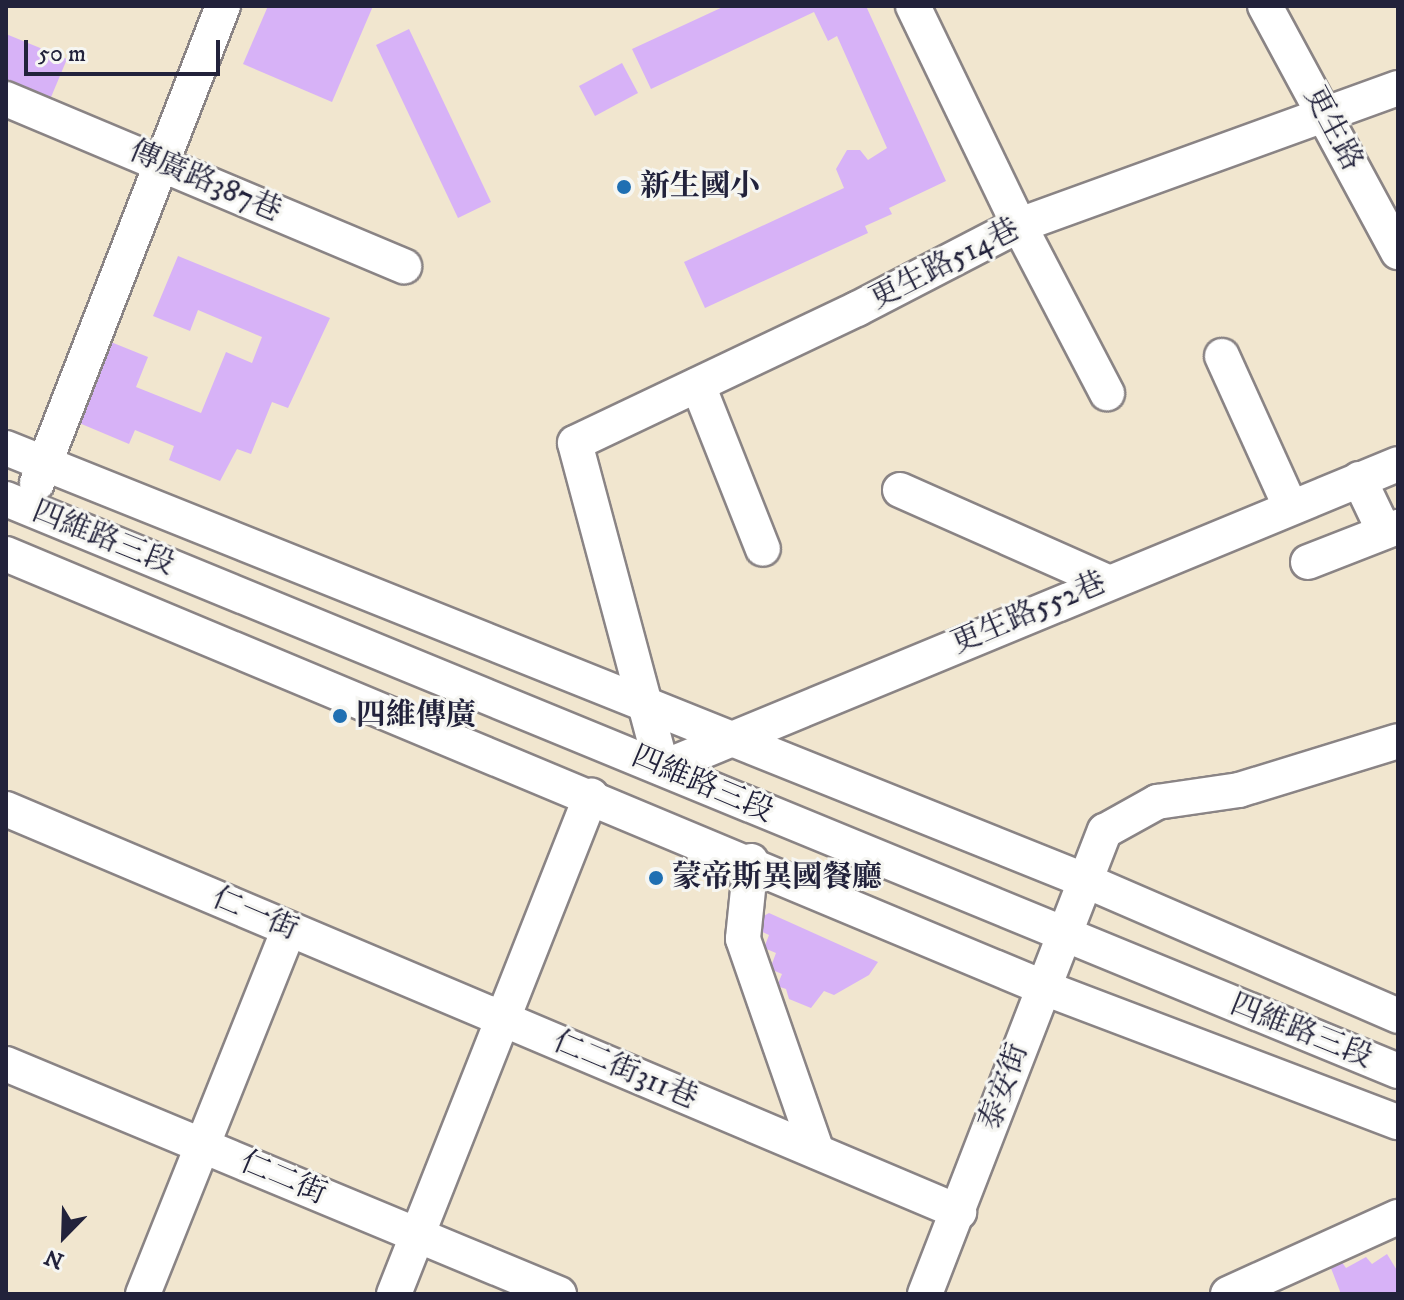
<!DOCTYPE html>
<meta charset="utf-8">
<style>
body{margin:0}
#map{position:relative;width:1404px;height:1300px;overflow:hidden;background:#f1e6cf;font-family:"IM FELL DW Pica","Noto Serif TC",serif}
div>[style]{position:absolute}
.building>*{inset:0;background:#d7b2f7}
.roads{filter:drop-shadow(2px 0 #8a8485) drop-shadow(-2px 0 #8a8485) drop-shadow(0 2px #8a8485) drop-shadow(0 -2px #8a8485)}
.minor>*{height:34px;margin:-17px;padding:0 17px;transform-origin:17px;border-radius:17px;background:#fff}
.dots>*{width:22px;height:22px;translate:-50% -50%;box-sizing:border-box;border:4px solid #f6f6f2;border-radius:50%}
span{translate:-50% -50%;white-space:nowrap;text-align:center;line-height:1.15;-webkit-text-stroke:6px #f6f6f2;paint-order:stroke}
.street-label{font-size:30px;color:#22223b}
.poi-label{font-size:30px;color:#22223b;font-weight:700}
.left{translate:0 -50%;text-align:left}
.frame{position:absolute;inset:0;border:8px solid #22223b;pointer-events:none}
.north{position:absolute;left:24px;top:1196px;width:80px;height:80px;-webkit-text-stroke:6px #f6f6f2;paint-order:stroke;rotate:203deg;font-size:22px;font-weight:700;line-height:32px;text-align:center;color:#22223b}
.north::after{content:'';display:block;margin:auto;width:28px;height:36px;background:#22223b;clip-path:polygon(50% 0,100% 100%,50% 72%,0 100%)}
.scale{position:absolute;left:24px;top:40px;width:196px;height:36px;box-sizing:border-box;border:4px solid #22223b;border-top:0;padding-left:10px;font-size:24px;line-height:28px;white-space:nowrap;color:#22223b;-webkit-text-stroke:6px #f6f6f2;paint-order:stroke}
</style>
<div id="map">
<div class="building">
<i style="clip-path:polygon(268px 6px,373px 6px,332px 102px,243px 64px)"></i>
<i style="clip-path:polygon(725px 6px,866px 6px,946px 181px,889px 208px,892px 214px,865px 226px,868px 233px,705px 308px,684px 262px,844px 188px,836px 169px,847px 150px,860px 150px,868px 160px,887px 148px,837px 36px,828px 41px,814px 12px,651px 89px,632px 49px)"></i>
<i style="clip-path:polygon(409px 29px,491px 202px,458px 218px,376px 45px)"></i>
<i style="clip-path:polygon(6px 34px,67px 59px,49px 102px,6px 83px)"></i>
<i style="clip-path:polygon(622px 63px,638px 93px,595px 116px,579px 86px)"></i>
<i style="clip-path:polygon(178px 256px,330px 318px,288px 408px,272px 402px,251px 454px,237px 449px,220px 481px,169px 460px,174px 446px,135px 430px,129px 444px,72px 420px,106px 340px,148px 357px,136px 387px,201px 413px,226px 352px,252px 363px,262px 337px,198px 310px,190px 331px,153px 316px)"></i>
<i style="clip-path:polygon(769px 913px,878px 962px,869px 975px,834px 995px,824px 991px,811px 1008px,789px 999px,786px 989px,777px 986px,782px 974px,770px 969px,776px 953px,764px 948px,769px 935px,758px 930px,757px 920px)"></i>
<i style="clip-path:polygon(1387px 1254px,1398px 1272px,1398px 1294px,1341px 1294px,1329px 1263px,1339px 1258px,1346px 1268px,1366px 1257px,1372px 1264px)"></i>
</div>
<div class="roads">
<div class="minor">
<i style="left:913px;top:6px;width:243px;rotate:64.2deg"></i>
<i style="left:1019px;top:225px;width:190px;rotate:62.4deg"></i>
<i style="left:1265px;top:6px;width:280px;rotate:61.6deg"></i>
<i style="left:1398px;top:88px;width:403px;rotate:160.1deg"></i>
<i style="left:1019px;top:225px;width:182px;rotate:152.6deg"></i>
<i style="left:857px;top:309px;width:312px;rotate:154.6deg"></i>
<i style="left:575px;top:443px;width:336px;rotate:75deg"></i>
<i style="left:662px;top:768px;width:796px;rotate:-22.44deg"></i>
<i style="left:6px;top:99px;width:432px;rotate:22.8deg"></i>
<i style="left:1222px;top:356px;width:165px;rotate:65.6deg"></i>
<i style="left:698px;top:385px;width:176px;rotate:68.4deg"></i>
<i style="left:6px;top:448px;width:1161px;rotate:21.84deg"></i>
<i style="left:1084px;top:880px;width:342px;rotate:23.4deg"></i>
<i style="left:1359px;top:479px;width:58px;rotate:64.3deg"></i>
<i style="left:37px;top:483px;width:512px;rotate:-68.7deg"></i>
<i style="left:900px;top:490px;width:227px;rotate:23.9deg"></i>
<i style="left:6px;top:499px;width:1505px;rotate:22.34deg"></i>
<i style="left:6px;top:554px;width:1123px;rotate:22.68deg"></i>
<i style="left:1042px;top:987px;width:381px;rotate:20.8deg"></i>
<i style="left:1308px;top:562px;width:97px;rotate:-21.3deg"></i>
<i style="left:6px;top:809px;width:1035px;rotate:22.92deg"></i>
<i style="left:751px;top:861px;width:78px;rotate:95.9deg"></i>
<i style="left:743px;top:939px;width:225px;rotate:70.8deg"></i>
<i style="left:6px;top:1064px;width:599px;rotate:22.58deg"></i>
<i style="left:143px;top:1294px;width:393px;rotate:-68.2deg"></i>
<i style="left:394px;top:1294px;width:536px;rotate:-68.42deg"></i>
<i style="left:925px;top:1294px;width:497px;rotate:-68.8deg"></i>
<i style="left:1105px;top:831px;width:60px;rotate:-29.1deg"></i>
<i style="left:1157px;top:802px;width:83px;rotate:-8.3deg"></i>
<i style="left:1239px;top:790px;width:166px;rotate:-17.1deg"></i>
<i style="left:1228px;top:1294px;width:187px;rotate:-24.4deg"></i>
</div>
</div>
<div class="dots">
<i style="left:624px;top:187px;background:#1f6fb2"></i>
<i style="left:340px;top:716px;background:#1f6fb2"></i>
<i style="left:656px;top:878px;background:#1f6fb2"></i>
</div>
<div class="street-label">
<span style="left:1332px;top:129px;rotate:62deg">更生路</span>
<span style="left:205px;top:182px;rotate:23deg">傳廣路387巷</span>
<span style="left:945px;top:265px;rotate:-27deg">更生路514巷</span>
<span style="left:103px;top:539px;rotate:22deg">四維路三段</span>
<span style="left:1029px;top:614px;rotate:-23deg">更生路552巷</span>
<span style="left:702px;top:785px;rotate:23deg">四維路三段</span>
<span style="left:255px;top:915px;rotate:23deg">仁一街</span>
<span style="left:1301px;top:1032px;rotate:22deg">四維路三段</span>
<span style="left:625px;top:1071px;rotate:23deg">仁二街311巷</span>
<span style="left:1005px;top:1087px;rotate:-70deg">泰安街</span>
<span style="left:283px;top:1179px;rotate:23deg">仁二街</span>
</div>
<div class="poi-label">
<span class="left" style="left:640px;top:187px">新生國小</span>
<span class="left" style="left:356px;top:716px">四維傳廣</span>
<span class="left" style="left:672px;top:878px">蒙帝斯異國餐廳</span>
</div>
<div class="frame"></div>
<div class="north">N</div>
<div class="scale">50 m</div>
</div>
